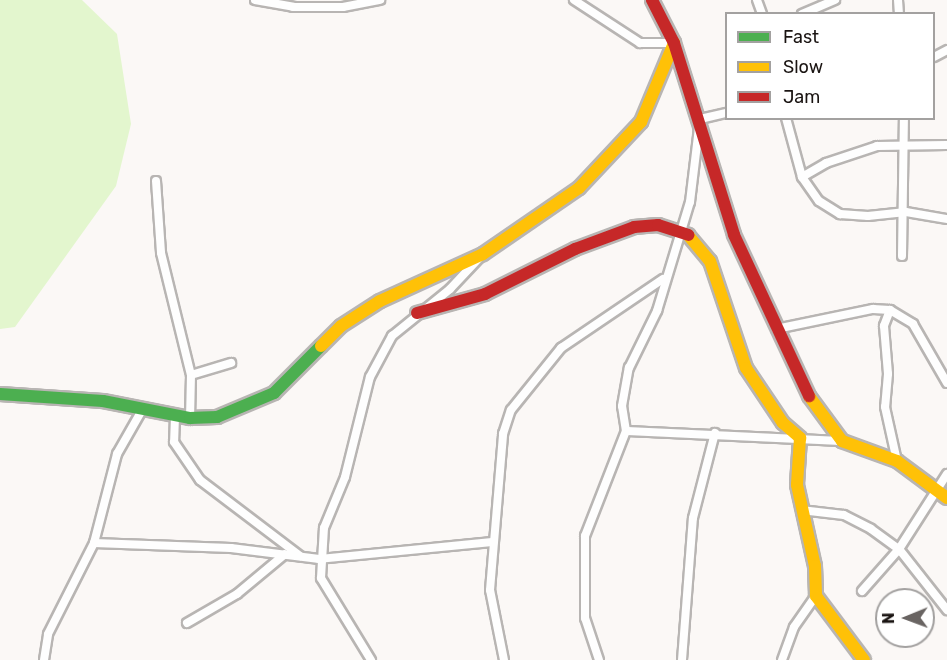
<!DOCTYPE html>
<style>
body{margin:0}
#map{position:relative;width:947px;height:660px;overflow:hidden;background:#fbf8f6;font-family:Rubik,sans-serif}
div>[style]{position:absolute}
.green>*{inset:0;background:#e3f6ce}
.roads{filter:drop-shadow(2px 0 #b8b5b3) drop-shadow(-2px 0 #b8b5b3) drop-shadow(0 2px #b8b5b3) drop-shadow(0 -2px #b8b5b3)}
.street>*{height:8px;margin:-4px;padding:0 4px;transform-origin:4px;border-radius:4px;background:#fefefe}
.fast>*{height:12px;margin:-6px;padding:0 6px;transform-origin:6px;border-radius:6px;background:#4caf50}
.slow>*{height:12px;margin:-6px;padding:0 6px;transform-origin:6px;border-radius:6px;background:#ffc107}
.jam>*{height:12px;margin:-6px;padding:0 6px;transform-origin:6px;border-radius:6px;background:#c62828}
span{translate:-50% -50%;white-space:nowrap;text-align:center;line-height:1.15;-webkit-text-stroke:4.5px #fff;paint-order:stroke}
.legend{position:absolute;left:725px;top:12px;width:210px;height:108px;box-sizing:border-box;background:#fff;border:2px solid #a3a1a0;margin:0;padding:8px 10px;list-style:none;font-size:18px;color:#1a1412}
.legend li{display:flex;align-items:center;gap:12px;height:30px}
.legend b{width:30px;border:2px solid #a3a1a0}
.north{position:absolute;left:875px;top:588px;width:60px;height:60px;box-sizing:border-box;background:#fff;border:2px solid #a3a1a0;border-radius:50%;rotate:269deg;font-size:16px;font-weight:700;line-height:24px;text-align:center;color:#1a1412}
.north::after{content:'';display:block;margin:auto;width:21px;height:27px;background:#696462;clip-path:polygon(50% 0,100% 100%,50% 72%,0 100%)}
</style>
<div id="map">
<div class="green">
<i style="clip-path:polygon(0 0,82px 0,117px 34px,131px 124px,116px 186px,15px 327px,0 329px)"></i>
</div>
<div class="roads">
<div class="street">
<i style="left:255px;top:0;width:39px;rotate:10deg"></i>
<i style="left:293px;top:7px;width:50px"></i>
<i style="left:343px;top:7px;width:38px;rotate:-11deg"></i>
<i style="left:574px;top:0;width:79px;rotate:33.1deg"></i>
<i style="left:640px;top:43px;width:34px"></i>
<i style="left:757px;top:0;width:15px;rotate:70deg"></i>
<i style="left:898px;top:0;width:14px;rotate:86deg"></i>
<i style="left:802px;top:14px;width:36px;rotate:-23deg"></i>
<i style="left:934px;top:57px;width:15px;rotate:-28deg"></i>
<i style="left:786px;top:118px;width:61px;rotate:74.8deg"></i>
<i style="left:802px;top:177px;width:29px;rotate:55deg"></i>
<i style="left:819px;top:201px;width:25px;rotate:32deg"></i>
<i style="left:840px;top:214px;width:28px;rotate:4deg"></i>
<i style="left:868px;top:216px;width:38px;rotate:-6deg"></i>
<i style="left:906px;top:212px;width:42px;rotate:9.7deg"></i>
<i style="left:802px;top:177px;width:28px;rotate:-30deg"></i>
<i style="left:826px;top:163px;width:54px;rotate:-18.4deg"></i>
<i style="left:877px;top:146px;width:70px;rotate:-0.8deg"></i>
<i style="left:156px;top:181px;width:72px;rotate:86deg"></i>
<i style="left:161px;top:253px;width:126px;rotate:76.2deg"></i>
<i style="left:191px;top:375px;width:43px;rotate:91.3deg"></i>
<i style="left:902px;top:256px;width:138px;rotate:-89.2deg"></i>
<i style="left:890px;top:310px;width:17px;rotate:111deg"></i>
<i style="left:884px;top:326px;width:48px;rotate:85.2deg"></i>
<i style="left:888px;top:374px;width:33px;rotate:95deg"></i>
<i style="left:885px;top:407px;width:55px;rotate:77.5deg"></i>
<i style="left:776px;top:329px;width:99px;rotate:-11.7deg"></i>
<i style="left:873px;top:309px;width:17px;rotate:3deg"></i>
<i style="left:890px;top:310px;width:27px;rotate:31deg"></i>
<i style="left:913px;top:324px;width:68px;rotate:60deg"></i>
<i style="left:191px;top:375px;width:42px;rotate:-16.7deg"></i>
<i style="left:175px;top:416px;width:26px;rotate:92deg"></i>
<i style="left:174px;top:442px;width:46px;rotate:55.6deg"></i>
<i style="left:200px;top:480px;width:126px;rotate:37.2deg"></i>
<i style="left:626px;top:431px;width:216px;rotate:2.7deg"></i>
<i style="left:801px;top:510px;width:43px;rotate:6.6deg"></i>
<i style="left:844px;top:515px;width:30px;rotate:27deg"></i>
<i style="left:871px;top:529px;width:34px;rotate:36deg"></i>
<i style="left:899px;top:549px;width:78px;rotate:51.8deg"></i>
<i style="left:94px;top:543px;width:137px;rotate:2.1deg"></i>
<i style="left:231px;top:548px;width:89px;rotate:7.1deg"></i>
<i style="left:319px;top:559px;width:175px;rotate:-5.6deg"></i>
<i style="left:862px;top:591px;width:56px;rotate:-48.6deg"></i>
<i style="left:899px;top:549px;width:89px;rotate:-57.4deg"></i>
<i style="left:187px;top:623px;width:58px;rotate:-30.1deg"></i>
<i style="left:237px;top:594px;width:62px;rotate:-39.8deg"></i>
<i style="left:44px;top:660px;width:26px;rotate:-81deg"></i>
<i style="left:48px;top:634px;width:102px;rotate:-63.2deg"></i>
<i style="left:94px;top:543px;width:92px;rotate:-75.5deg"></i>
<i style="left:117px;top:454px;width:48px;rotate:-60.3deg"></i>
<i style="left:371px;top:660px;width:96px;rotate:-121.4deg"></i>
<i style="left:321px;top:578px;width:50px;rotate:-86.6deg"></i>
<i style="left:324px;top:528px;width:55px;rotate:-67.6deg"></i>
<i style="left:345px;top:477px;width:103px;rotate:-76deg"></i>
<i style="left:370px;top:377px;width:47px;rotate:-61.8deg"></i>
<i style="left:392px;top:336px;width:75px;rotate:-39deg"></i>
<i style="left:450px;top:289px;width:44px;rotate:-46.8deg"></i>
<i style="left:504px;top:660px;width:71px;rotate:-101.3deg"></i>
<i style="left:490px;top:590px;width:157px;rotate:-85.2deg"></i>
<i style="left:503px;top:434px;width:25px;rotate:-72deg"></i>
<i style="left:511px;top:410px;width:80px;rotate:-51.1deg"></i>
<i style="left:561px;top:348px;width:123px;rotate:-34.1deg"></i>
<i style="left:599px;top:660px;width:44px;rotate:-108.4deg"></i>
<i style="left:585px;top:618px;width:82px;rotate:-90deg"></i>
<i style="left:585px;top:536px;width:113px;rotate:-68.7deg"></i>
<i style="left:626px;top:431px;width:25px;rotate:-99deg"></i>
<i style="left:622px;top:406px;width:39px;rotate:-80deg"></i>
<i style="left:629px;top:368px;width:64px;rotate:-63.8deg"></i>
<i style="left:657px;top:311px;width:114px;rotate:-73.2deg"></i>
<i style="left:690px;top:202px;width:84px;rotate:-83.1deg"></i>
<i style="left:700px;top:119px;width:27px;rotate:-13deg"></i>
<i style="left:682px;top:660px;width:142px;rotate:-85.6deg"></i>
<i style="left:693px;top:518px;width:88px;rotate:-75.5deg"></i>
<i style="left:782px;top:660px;width:35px;rotate:-70deg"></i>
<i style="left:794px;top:627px;width:38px;rotate:-55deg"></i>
</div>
<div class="fast">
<i style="left:0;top:394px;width:103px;rotate:3.9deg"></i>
<i style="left:103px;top:401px;width:89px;rotate:11.1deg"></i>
<i style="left:190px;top:418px;width:27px;rotate:-2deg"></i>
<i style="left:217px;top:417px;width:62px;rotate:-22.8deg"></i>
<i style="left:274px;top:393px;width:66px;rotate:-45deg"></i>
</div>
<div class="slow">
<i style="left:688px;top:235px;width:34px;rotate:50deg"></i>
<i style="left:710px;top:261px;width:113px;rotate:71.4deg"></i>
<i style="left:746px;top:368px;width:66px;rotate:56.1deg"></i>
<i style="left:783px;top:423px;width:23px;rotate:41deg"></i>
<i style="left:800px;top:438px;width:47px;rotate:93.7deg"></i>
<i style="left:797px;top:485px;width:83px;rotate:77.5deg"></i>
<i style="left:815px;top:566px;width:30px;rotate:88deg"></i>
<i style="left:816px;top:596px;width:80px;rotate:53.1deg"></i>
<i style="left:321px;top:346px;width:28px;rotate:-45deg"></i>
<i style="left:341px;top:326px;width:46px;rotate:-32.7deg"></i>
<i style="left:380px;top:301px;width:113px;rotate:-24.5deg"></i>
<i style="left:483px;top:254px;width:116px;rotate:-34.5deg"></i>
<i style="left:579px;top:188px;width:91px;rotate:-46.8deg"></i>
<i style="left:641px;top:122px;width:86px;rotate:-67.3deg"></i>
<i style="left:809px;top:396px;width:56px;rotate:53.7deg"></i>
<i style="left:842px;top:441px;width:59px;rotate:20deg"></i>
<i style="left:897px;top:461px;width:62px;rotate:36.5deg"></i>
</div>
<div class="jam">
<i style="left:652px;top:0;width:48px;rotate:62.9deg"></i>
<i style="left:674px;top:43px;width:201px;rotate:72.6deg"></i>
<i style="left:734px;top:235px;width:178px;rotate:65deg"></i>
<i style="left:417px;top:313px;width:71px;rotate:-15.6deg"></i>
<i style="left:485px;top:294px;width:101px;rotate:-26.6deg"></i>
<i style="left:575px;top:249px;width:63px;rotate:-20.4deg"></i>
<i style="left:634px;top:227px;width:24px;rotate:-5deg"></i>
<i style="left:658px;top:225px;width:32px;rotate:18deg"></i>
</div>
</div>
<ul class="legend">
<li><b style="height:8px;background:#4caf50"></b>Fast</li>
<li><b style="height:8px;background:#ffc107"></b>Slow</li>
<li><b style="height:8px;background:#c62828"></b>Jam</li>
</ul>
<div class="north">N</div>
</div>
